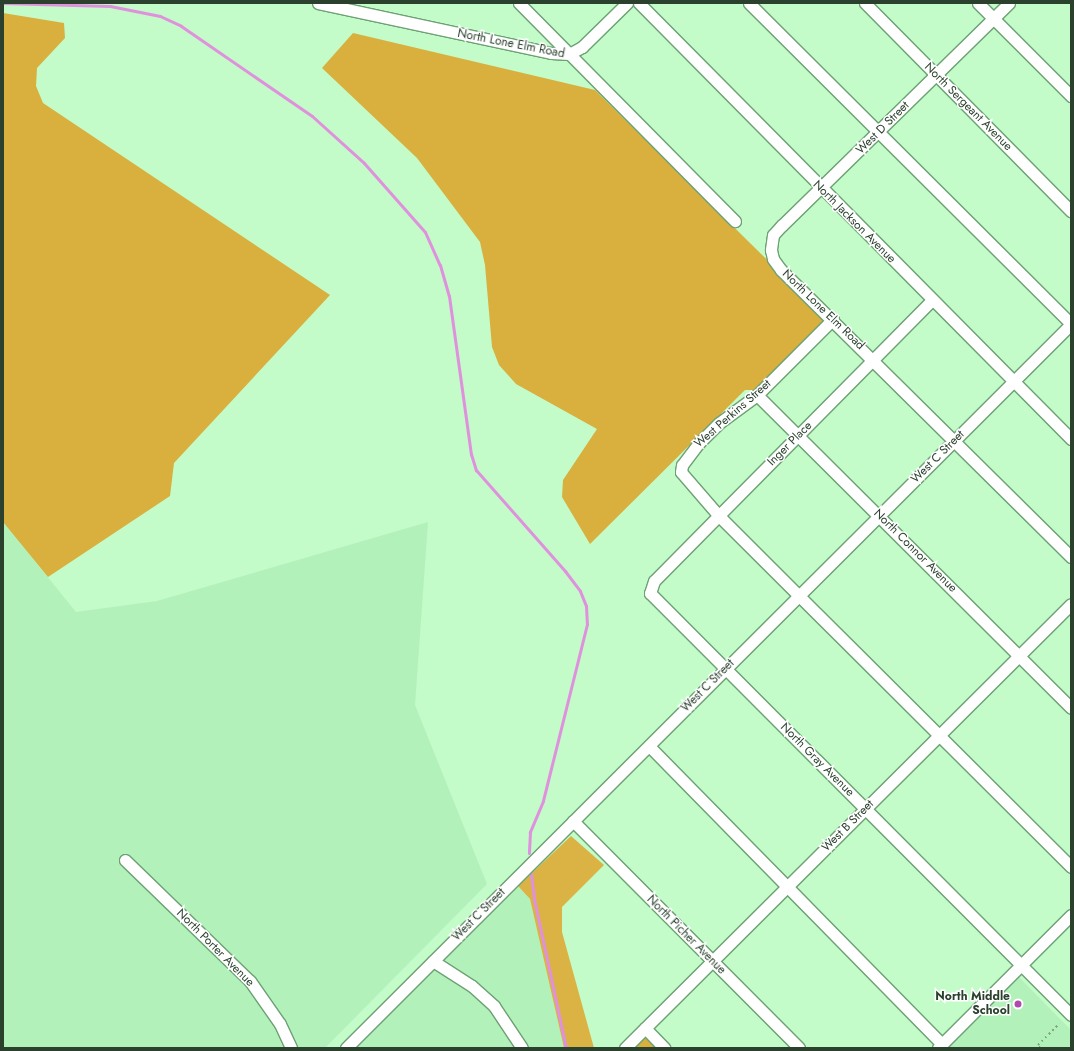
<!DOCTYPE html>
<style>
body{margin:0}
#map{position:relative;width:1074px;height:1051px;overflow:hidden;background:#c3fbc9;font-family:Jost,sans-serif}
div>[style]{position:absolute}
.built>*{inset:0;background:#b3f1bb}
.green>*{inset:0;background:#dbb244}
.forest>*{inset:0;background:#d9af3e}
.stream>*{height:3px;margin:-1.5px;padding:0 1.5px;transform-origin:1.5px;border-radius:1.5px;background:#e091dd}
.path>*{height:2px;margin-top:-1px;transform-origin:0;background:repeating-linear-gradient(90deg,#7da581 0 2px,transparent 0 5px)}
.roads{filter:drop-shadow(1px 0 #6da174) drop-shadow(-1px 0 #6da174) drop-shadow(0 1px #6da174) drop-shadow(0 -1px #6da174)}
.minor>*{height:11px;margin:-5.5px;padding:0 5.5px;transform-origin:5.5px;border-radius:5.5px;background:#fff}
.dots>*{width:11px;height:11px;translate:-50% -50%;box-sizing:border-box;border:2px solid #fff;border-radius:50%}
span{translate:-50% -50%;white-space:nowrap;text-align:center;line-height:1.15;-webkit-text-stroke:3px #fff;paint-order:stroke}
.street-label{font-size:12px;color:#2b412e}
.poi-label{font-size:12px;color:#2b412e;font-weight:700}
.right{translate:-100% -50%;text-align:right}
.frame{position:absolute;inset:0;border:4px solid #2b412e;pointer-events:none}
</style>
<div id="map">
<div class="built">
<i style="clip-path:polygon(3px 522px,76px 612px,157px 601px,428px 522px,415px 705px,487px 884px,325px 1048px,3px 1048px)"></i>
<i style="clip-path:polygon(518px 886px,530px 899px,564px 1048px,355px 1048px)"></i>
<i style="clip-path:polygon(1019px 977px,1071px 1030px,1071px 1048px,948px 1048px)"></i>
</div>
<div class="green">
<i style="clip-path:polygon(571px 836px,604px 865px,562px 907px,562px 932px,594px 1048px,564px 1048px,530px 899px,518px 886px)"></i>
</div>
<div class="forest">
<i style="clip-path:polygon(3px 13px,64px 23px,65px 38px,37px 68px,36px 86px,43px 103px,330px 295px,174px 463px,170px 496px,48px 577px,3px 522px)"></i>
<i style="clip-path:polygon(353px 33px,595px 90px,828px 320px,757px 390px,745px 390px,590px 544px,562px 497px,563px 480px,597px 429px,516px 384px,499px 365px,492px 347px,485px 265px,480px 242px,417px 158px,322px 68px)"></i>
<i style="clip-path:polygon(647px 1035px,660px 1048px,634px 1048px)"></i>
</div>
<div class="stream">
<i style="left:3px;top:3px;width:107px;rotate:1.6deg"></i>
<i style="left:110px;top:6px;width:51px;rotate:11.3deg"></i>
<i style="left:160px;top:16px;width:23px;rotate:25deg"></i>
<i style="left:181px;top:26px;width:159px;rotate:34.5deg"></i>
<i style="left:312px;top:116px;width:70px;rotate:42.1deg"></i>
<i style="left:364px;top:163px;width:92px;rotate:48.5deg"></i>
<i style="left:425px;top:232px;width:36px;rotate:66deg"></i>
<i style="left:440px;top:265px;width:32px;rotate:74deg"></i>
<i style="left:449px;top:296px;width:160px;rotate:82.1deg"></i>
<i style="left:471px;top:454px;width:17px;rotate:73deg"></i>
<i style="left:476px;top:470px;width:135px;rotate:48.6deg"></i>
<i style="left:565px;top:571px;width:25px;rotate:53deg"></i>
<i style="left:580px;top:591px;width:16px;rotate:68deg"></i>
<i style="left:586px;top:606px;width:18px;rotate:87deg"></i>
<i style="left:587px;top:624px;width:182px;rotate:104deg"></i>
<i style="left:543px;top:801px;width:34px;rotate:113deg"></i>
<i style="left:530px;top:832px;width:21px;rotate:93deg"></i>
<i style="left:531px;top:874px;width:25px;rotate:83deg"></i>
<i style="left:534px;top:899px;width:152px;rotate:77.9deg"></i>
</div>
<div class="path">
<i style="left:1040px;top:1048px;width:4px;rotate:-124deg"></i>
<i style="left:1038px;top:1045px;width:30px;rotate:-45deg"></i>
</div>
<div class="roads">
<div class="minor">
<i style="left:318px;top:3px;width:238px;rotate:12.1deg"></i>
<i style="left:551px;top:53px;width:18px;rotate:3deg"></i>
<i style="left:569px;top:54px;width:15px;rotate:-28deg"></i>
<i style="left:582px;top:47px;width:63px;rotate:-44.4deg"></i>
<i style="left:519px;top:3px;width:307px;rotate:45.3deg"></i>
<i style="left:639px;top:3px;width:614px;rotate:45.26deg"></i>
<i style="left:749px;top:3px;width:455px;rotate:44.9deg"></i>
<i style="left:865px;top:3px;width:293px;rotate:45.3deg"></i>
<i style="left:978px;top:3px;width:132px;rotate:45deg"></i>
<i style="left:1009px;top:3px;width:318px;rotate:135.6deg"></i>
<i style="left:782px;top:225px;width:13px;rotate:132deg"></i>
<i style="left:773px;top:235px;width:15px;rotate:98deg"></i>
<i style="left:771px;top:250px;width:9px;rotate:77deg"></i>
<i style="left:773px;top:259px;width:14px;rotate:54deg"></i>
<i style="left:781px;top:270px;width:408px;rotate:44.7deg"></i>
<i style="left:932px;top:300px;width:395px;rotate:134.7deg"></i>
<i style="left:654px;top:581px;width:13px;rotate:108deg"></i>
<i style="left:650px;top:593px;width:596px;rotate:45.07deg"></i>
<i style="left:833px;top:319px;width:107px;rotate:135deg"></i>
<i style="left:757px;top:395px;width:47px;rotate:143.6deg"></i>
<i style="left:719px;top:423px;width:30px;rotate:135deg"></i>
<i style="left:698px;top:444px;width:26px;rotate:127deg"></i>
<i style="left:682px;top:465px;width:7px;rotate:98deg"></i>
<i style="left:681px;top:472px;width:58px;rotate:49.2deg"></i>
<i style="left:719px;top:516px;width:497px;rotate:44.9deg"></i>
<i style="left:757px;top:395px;width:443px;rotate:44.9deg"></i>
<i style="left:649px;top:746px;width:418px;rotate:45.5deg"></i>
<i style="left:573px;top:821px;width:320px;rotate:45.1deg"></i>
<i style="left:125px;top:860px;width:174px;rotate:44.1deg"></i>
<i style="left:250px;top:981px;width:52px;rotate:55.1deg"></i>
<i style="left:280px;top:1024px;width:26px;rotate:65deg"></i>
<i style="left:433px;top:961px;width:46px;rotate:32.7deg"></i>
<i style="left:472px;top:986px;width:30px;rotate:42deg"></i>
<i style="left:494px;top:1006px;width:50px;rotate:56.3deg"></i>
<i style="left:645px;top:1028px;width:28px;rotate:46deg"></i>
<i style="left:346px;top:1048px;width:1025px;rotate:-44.96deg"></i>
<i style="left:625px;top:1048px;width:629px;rotate:-44.87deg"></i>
<i style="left:938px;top:1048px;width:188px;rotate:-45deg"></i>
</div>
</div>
<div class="dots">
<i style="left:1018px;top:1004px;background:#b04aae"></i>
</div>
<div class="street-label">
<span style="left:511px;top:44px;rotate:11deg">North Lone Elm Road</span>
<span style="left:968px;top:107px;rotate:45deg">North Sergeant Avenue</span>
<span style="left:883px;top:128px;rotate:-45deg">West D Street</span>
<span style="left:854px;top:222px;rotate:45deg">North Jackson Avenue</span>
<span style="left:823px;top:310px;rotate:44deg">North Lone Elm Road</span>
<span style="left:733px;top:414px;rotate:-41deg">West Perkins Street</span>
<span style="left:790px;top:444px;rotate:-45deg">Inger Place</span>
<span style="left:938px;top:457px;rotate:-45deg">West C Street</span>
<span style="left:915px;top:551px;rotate:45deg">North Connor Avenue</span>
<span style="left:708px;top:686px;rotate:-45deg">West C Street</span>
<span style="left:817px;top:760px;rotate:45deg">North Gray Avenue</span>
<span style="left:848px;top:826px;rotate:-45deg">West B Street</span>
<span style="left:479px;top:915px;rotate:-45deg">West C Street</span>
<span style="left:686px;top:935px;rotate:45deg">North Picher Avenue</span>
<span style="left:215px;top:948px;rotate:45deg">North Porter Avenue</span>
</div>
<div class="poi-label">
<span class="right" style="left:1010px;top:1004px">North Middle<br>School</span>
</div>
<div class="frame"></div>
</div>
